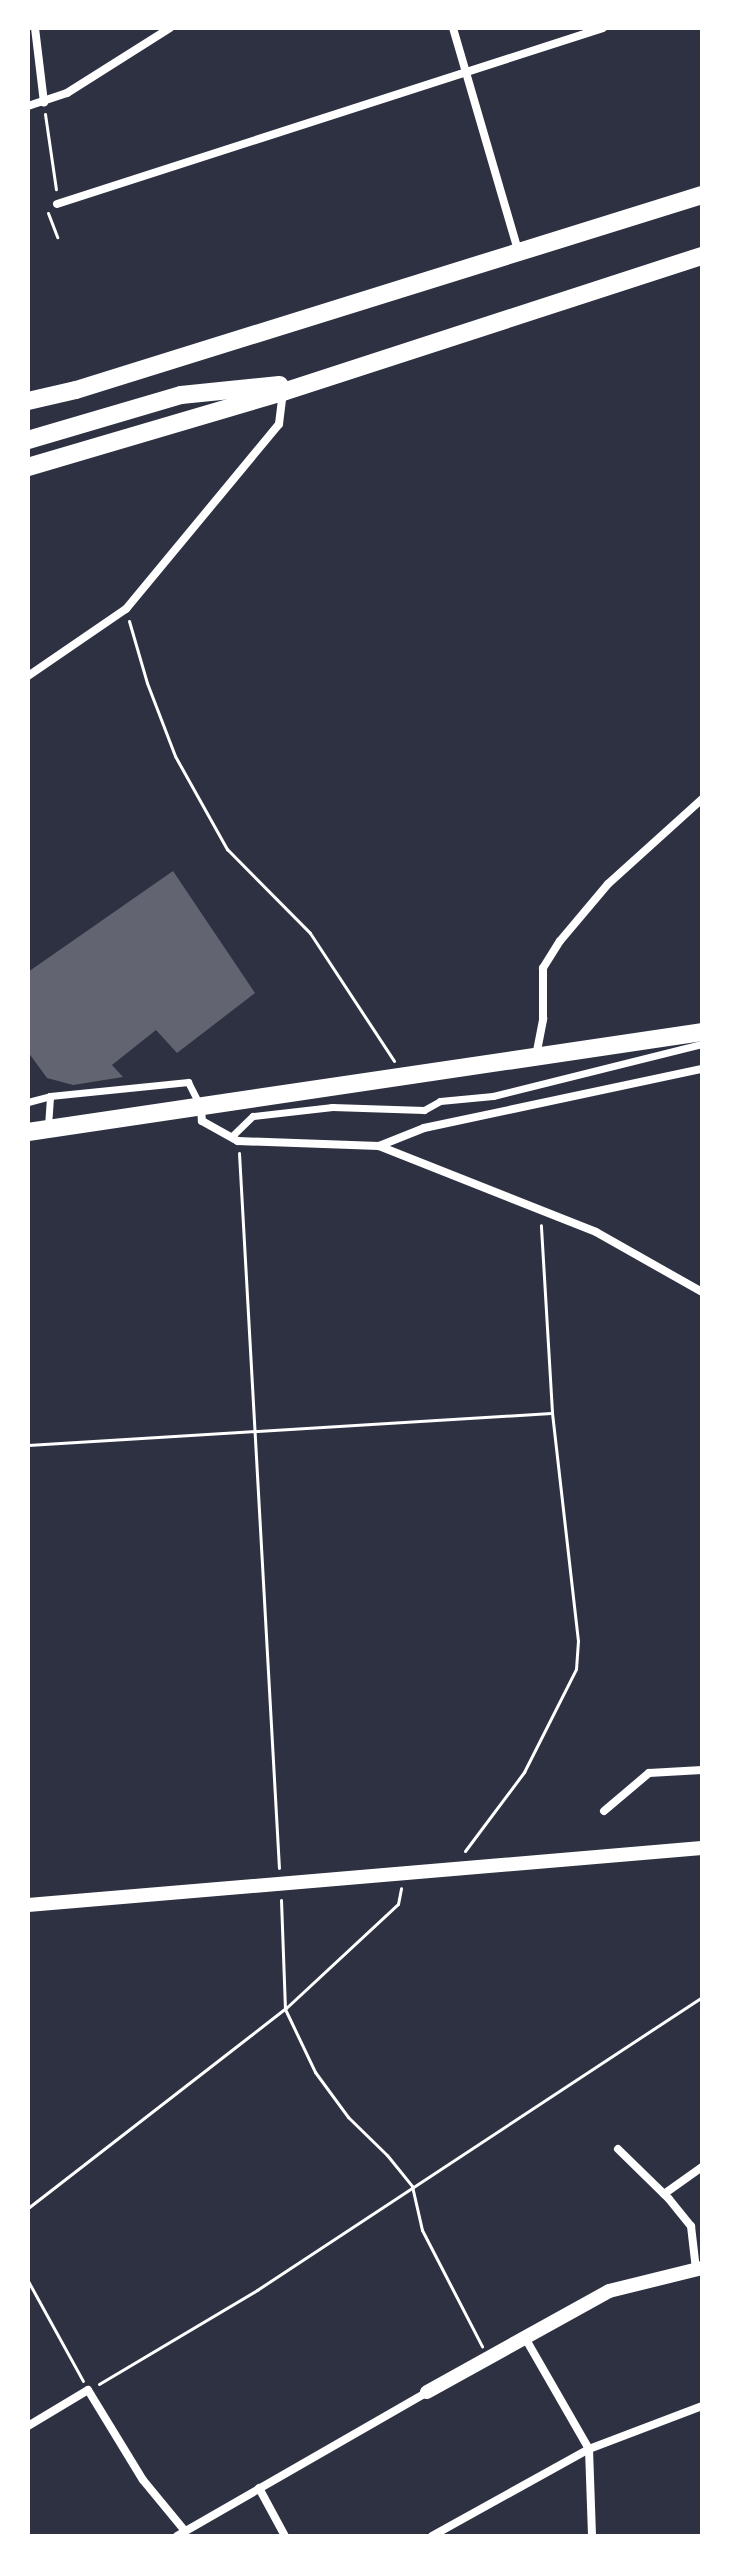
<!DOCTYPE html>
<style>
body{margin:0}
#map{position:relative;width:730px;height:2564px;overflow:hidden;background:#2d3142;font-family:"Exo 2",sans-serif}
div>[style]{position:absolute}
.building>*{inset:0;background:#626471}
.path>*{height:3px;margin:-1.5px;padding:0 1.5px;transform-origin:1.5px;border-radius:1.5px;background:#fff}
.pedestrian>*{height:7px;margin:-3.5px;padding:0 3.5px;transform-origin:3.5px;border-radius:3.5px;background:#fff}
.minor>*{height:8px;margin:-4px;padding:0 4px;transform-origin:4px;border-radius:4px;background:#fff}
.tertiary>*{height:14px;margin:-7px;padding:0 7px;transform-origin:7px;border-radius:7px;background:#fff}
.trunk>*{height:18px;margin:-9px;padding:0 9px;transform-origin:9px;border-radius:9px;background:#fff}
span{translate:-50% -50%;white-space:nowrap;text-align:center;line-height:1.15;-webkit-text-stroke:6px #fff;paint-order:stroke}
.frame{position:absolute;inset:0;border:30px solid #fff;pointer-events:none}
</style>
<div id="map">
<div class="building">
<i style="clip-path:polygon(173px 871px,255px 993px,177px 1053px,156px 1030px,112px 1065px,123px 1077px,73px 1085px,47px 1078px,28px 1052px,28px 972px)"></i>
</div>
<div class="path">
<i style="left:45px;top:114px;width:76px;rotate:81.7deg"></i>
<i style="left:48px;top:213px;width:26px;rotate:69deg"></i>
<i style="left:129px;top:621px;width:65px;rotate:73.8deg"></i>
<i style="left:147px;top:683px;width:78px;rotate:69deg"></i>
<i style="left:175px;top:756px;width:107px;rotate:60.8deg"></i>
<i style="left:227px;top:849px;width:118px;rotate:45.3deg"></i>
<i style="left:310px;top:933px;width:153px;rotate:56.7deg"></i>
<i style="left:239px;top:1153px;width:716px;rotate:86.8deg"></i>
<i style="left:28px;top:1445px;width:524px;rotate:-3.5deg"></i>
<i style="left:465px;top:1851px;width:99px;rotate:-53.2deg"></i>
<i style="left:524px;top:1772px;width:115px;rotate:-63.2deg"></i>
<i style="left:576px;top:1669px;width:28px;rotate:-86deg"></i>
<i style="left:578px;top:1641px;width:230px;rotate:-96.5deg"></i>
<i style="left:552px;top:1412px;width:187px;rotate:-93.4deg"></i>
<i style="left:281px;top:1900px;width:109px;rotate:87.9deg"></i>
<i style="left:285px;top:2009px;width:70px;rotate:64.5deg"></i>
<i style="left:315px;top:2072px;width:56px;rotate:53.7deg"></i>
<i style="left:348px;top:2117px;width:54px;rotate:44.3deg"></i>
<i style="left:387px;top:2155px;width:40px;rotate:51deg"></i>
<i style="left:412px;top:2186px;width:45px;rotate:77.2deg"></i>
<i style="left:422px;top:2230px;width:131px;rotate:62.7deg"></i>
<i style="left:28px;top:2208px;width:325px;rotate:-37.8deg"></i>
<i style="left:285px;top:2009px;width:154px;rotate:-42.9deg"></i>
<i style="left:398px;top:1904px;width:16px;rotate:-79deg"></i>
<i style="left:28px;top:2281px;width:114px;rotate:61.2deg"></i>
<i style="left:99px;top:2384px;width:184px;rotate:-30.7deg"></i>
<i style="left:257px;top:2290px;width:533px;rotate:-33.36deg"></i>
</div>
<div class="pedestrian">
<i style="left:28px;top:1102px;width:23px;rotate:-15deg"></i>
<i style="left:50px;top:1096px;width:139px;rotate:-5.8deg"></i>
<i style="left:188px;top:1082px;width:25px;rotate:63deg"></i>
<i style="left:48px;top:1126px;width:30px;rotate:-86deg"></i>
<i style="left:232px;top:1136px;width:29px;rotate:-44deg"></i>
<i style="left:253px;top:1116px;width:80px;rotate:-6.5deg"></i>
<i style="left:332px;top:1107px;width:92px;rotate:1.9deg"></i>
<i style="left:424px;top:1110px;width:18px;rotate:-29deg"></i>
<i style="left:440px;top:1101px;width:53px;rotate:-5.4deg"></i>
<i style="left:493px;top:1096px;width:215px;rotate:-14deg"></i>
</div>
<div class="minor">
<i style="left:35px;top:28px;width:75px;rotate:83.1deg"></i>
<i style="left:453px;top:28px;width:232px;rotate:73.7deg"></i>
<i style="left:28px;top:106px;width:41px;rotate:-18.4deg"></i>
<i style="left:67px;top:93px;width:122px;rotate:-32.3deg"></i>
<i style="left:57px;top:204px;width:574px;rotate:-17.87deg"></i>
<i style="left:28px;top:676px;width:119px;rotate:-34.4deg"></i>
<i style="left:126px;top:609px;width:240px;rotate:-50.4deg"></i>
<i style="left:279px;top:424px;width:31px;rotate:-83deg"></i>
<i style="left:536px;top:1056px;width:38px;rotate:-79deg"></i>
<i style="left:543px;top:1019px;width:51px;rotate:-90deg"></i>
<i style="left:543px;top:968px;width:32px;rotate:-58deg"></i>
<i style="left:560px;top:941px;width:75px;rotate:-49.9deg"></i>
<i style="left:608px;top:884px;width:127px;rotate:-42.1deg"></i>
<i style="left:201px;top:1108px;width:13px;rotate:86deg"></i>
<i style="left:202px;top:1121px;width:41px;rotate:29.1deg"></i>
<i style="left:238px;top:1141px;width:141px;rotate:2deg"></i>
<i style="left:379px;top:1146px;width:233px;rotate:21.6deg"></i>
<i style="left:596px;top:1232px;width:122px;rotate:29.5deg"></i>
<i style="left:379px;top:1146px;width:48px;rotate:-21.8deg"></i>
<i style="left:424px;top:1128px;width:284px;rotate:-12deg"></i>
<i style="left:604px;top:1811px;width:59px;rotate:-40.2deg"></i>
<i style="left:649px;top:1773px;width:53px;rotate:-3.2deg"></i>
<i style="left:618px;top:2149px;width:71px;rotate:44.4deg"></i>
<i style="left:669px;top:2199px;width:35px;rotate:51deg"></i>
<i style="left:691px;top:2226px;width:43px;rotate:83.4deg"></i>
<i style="left:664px;top:2194px;width:47px;rotate:-35.4deg"></i>
<i style="left:524px;top:2336px;width:130px;rotate:60.1deg"></i>
<i style="left:589px;top:2449px;width:87px;rotate:88deg"></i>
<i style="left:28px;top:2426px;width:70px;rotate:-31deg"></i>
<i style="left:88px;top:2390px;width:105px;rotate:58.6deg"></i>
<i style="left:143px;top:2480px;width:66px;rotate:50.5deg"></i>
<i style="left:259px;top:2488px;width:55px;rotate:61.6deg"></i>
<i style="left:177px;top:2536px;width:289px;rotate:-29.9deg"></i>
<i style="left:432px;top:2536px;width:179px;rotate:-29deg"></i>
<i style="left:589px;top:2449px;width:121px;rotate:-20.8deg"></i>
</div>
<div class="tertiary">
<i style="left:28px;top:1905px;width:676px;rotate:-4.83deg"></i>
<i style="left:427px;top:2392px;width:208px;rotate:-29deg"></i>
<i style="left:609px;top:2291px;width:96px;rotate:-13.9deg"></i>
</div>
<div class="trunk">
<i style="left:28px;top:401px;width:49px;rotate:-12.9deg"></i>
<i style="left:76px;top:390px;width:656px;rotate:-17.3deg"></i>
<i style="left:28px;top:440px;width:159px;rotate:-16.4deg"></i>
<i style="left:181px;top:395px;width:99px;rotate:-5.8deg"></i>
<i style="left:28px;top:467px;width:266px;rotate:-16.4deg"></i>
<i style="left:283px;top:392px;width:441px;rotate:-18deg"></i>
<i style="left:28px;top:1132px;width:681px;rotate:-8.44deg"></i>
</div>
<div class="frame"></div>
</div>
